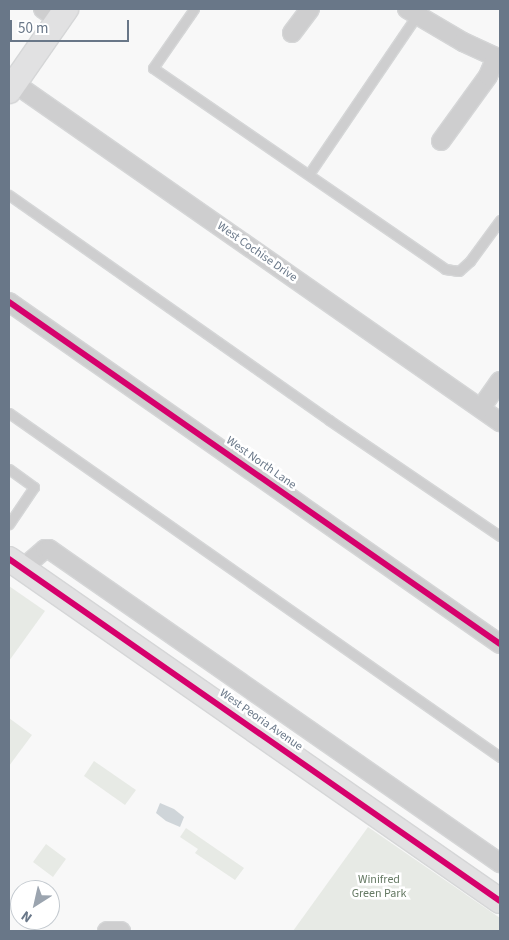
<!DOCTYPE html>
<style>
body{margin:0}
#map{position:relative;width:509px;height:940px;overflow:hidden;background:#f8f8f8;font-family:"Source Sans 3",sans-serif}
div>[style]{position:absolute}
.green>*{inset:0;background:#e7eae5}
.water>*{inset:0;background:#cfd5d9}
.roads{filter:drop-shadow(1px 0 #d5d6d7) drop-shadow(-1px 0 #d5d6d7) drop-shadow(0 1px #d5d6d7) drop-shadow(0 -1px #d5d6d7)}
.lane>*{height:9px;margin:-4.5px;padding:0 4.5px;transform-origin:4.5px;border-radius:4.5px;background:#cececf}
.street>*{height:18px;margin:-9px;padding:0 9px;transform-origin:9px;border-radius:9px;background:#cececf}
.secondary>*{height:24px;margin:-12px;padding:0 12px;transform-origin:12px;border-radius:12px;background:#e1e1e2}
.cycleway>*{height:6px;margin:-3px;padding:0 3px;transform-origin:3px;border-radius:3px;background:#d6006c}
span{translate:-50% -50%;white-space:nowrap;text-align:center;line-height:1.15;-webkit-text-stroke:5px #fff;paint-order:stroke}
.street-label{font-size:12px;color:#697788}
.park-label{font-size:12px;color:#667a64}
.frame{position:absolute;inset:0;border:10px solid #697788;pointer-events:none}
.north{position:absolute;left:10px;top:880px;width:50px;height:50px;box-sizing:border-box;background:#fff;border:1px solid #c3c9cf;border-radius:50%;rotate:215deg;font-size:14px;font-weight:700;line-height:20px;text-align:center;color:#697788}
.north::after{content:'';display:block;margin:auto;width:18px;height:22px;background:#9ba4af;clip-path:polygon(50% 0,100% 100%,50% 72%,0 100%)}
.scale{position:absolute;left:10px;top:20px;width:119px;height:22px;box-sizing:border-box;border:2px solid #697788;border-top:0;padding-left:6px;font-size:15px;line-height:18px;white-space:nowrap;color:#697788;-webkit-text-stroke:4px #fff;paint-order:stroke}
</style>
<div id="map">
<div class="green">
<i style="clip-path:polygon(9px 586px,45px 611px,9px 661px)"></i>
<i style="clip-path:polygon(9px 718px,32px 735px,9px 766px)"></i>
<i style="clip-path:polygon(94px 761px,136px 790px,125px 805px,84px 776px)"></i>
<i style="clip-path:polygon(368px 827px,500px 918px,500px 931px,293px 931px)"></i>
<i style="clip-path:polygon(186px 828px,244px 868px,235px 880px,195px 853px,198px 849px,180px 837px)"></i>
<i style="clip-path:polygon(46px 844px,66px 859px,53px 877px,33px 862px)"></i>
</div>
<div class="water">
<i style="clip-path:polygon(160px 803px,174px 809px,184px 817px,180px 827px,166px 821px,156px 813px)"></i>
</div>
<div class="roads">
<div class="lane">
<i style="left:194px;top:9px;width:72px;rotate:124.8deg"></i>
<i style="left:153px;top:68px;width:354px;rotate:34.5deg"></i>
<i style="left:445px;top:269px;width:14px;rotate:8deg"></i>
<i style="left:459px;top:271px;width:15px;rotate:-42deg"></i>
<i style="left:470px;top:261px;width:51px;rotate:-53.8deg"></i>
<i style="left:309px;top:174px;width:192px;rotate:-55.8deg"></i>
<i style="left:9px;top:195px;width:391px;rotate:35.1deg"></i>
<i style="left:329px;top:420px;width:207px;rotate:34.2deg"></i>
<i style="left:9px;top:413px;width:600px;rotate:35.02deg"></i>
<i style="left:9px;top:469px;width:31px;rotate:36deg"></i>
<i style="left:34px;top:487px;width:45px;rotate:124deg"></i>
</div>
<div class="street">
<i style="left:43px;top:9px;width:18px;rotate:34deg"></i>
<i style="left:407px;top:9px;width:65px;rotate:30.5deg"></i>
<i style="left:463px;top:42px;width:41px;rotate:24.7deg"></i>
<i style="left:292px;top:33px;width:30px;rotate:-53deg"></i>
<i style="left:14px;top:83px;width:593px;rotate:34.9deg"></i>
<i style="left:441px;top:141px;width:80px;rotate:-54.1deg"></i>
<i style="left:488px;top:76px;width:21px;rotate:-67deg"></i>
<i style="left:9px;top:302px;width:598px;rotate:34.86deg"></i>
<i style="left:481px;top:408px;width:33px;rotate:-55deg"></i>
<i style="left:23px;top:568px;width:29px;rotate:-41deg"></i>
<i style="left:45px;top:549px;width:4px"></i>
<i style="left:49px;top:549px;width:550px;rotate:34.85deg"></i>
<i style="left:107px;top:931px;width:14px"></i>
</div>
<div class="secondary">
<i style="left:9px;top:91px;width:100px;rotate:-55.2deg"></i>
<i style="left:9px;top:559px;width:598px;rotate:34.86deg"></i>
</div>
</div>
<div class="cycleway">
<i style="left:9px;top:302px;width:598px;rotate:34.86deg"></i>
<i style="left:9px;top:559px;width:598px;rotate:34.86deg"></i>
</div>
<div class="street-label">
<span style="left:257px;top:252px;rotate:35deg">West Cochise Drive</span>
<span style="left:261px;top:463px;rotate:35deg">West North Lane</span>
<span style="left:261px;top:720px;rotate:35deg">West Peoria Avenue</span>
</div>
<div class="park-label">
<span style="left:379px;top:887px">Winifred<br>Green Park</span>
</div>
<div class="frame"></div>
<div class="north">N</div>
<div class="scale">50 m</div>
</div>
